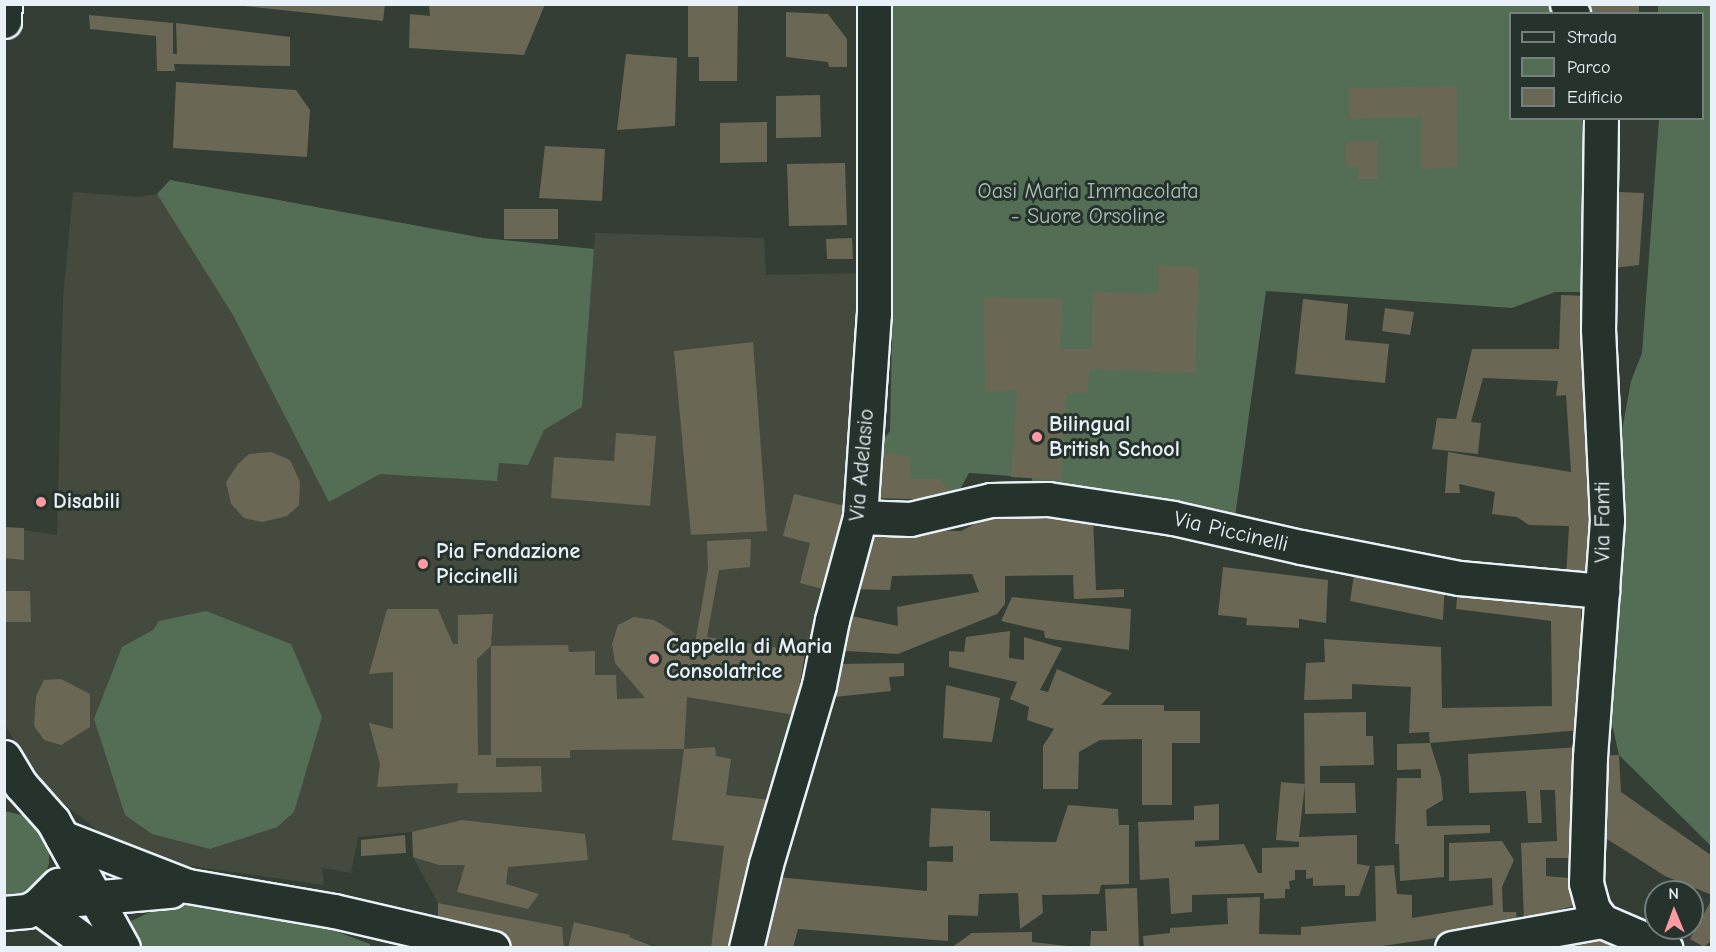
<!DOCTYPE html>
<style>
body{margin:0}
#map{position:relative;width:1716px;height:952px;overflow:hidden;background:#343e35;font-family:"Comic Neue",sans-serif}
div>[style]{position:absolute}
.built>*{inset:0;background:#444b3e}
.green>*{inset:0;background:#536e55}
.building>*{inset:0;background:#6a6854}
.roads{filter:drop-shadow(2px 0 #e8f1f8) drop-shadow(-2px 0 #e8f1f8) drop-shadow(0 2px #e8f1f8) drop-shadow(0 -2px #e8f1f8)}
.minor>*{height:33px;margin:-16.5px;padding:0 16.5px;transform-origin:16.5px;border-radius:16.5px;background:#26332d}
.dots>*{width:16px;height:16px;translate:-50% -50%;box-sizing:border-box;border:3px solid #26332d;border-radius:50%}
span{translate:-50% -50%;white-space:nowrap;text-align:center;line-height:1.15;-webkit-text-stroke:6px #26332d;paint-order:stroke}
.park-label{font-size:22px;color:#acbdb7}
.poi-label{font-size:22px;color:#e8f1f8;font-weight:700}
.left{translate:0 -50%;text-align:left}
.street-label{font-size:22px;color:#e8f1f8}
.frame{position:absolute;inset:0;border:6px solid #e8f1f8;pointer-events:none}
.legend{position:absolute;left:1509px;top:12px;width:195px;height:108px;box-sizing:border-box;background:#26332d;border:2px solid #747f7e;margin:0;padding:8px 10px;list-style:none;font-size:18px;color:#e8f1f8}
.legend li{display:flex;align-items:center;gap:12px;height:30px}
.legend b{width:30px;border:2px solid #747f7e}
.north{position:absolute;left:1644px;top:880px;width:60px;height:60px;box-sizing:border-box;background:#26332d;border:2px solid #747f7e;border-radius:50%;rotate:359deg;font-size:16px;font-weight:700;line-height:24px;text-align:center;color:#e8f1f8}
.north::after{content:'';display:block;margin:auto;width:21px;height:27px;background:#ff9aa2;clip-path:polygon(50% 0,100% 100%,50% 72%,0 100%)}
</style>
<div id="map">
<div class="built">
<i style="clip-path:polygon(170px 180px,483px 238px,594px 249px,595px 233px,764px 238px,766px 275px,867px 273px,857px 509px,805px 652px,795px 715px,739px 947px,660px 947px,629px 937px,629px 935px,575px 922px,568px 947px,564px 947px,561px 927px,438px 903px,413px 857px,412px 832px,358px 837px,351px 873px,322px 868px,324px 885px,178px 864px,106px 837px,40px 785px,7px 728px,4px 712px,4px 527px,57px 535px,63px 299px,73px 192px,138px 197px,157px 194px)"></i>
</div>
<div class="green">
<i style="clip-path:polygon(1542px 4px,1560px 10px,1562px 13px,1510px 14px,1510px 118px,1582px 119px,1585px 292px,1555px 292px,1512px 308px,1266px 291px,1235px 517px,1031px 487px,1032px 478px,986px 474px,969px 473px,954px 500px,876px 498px,875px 451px,890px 431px,892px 335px,887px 5px)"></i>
<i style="clip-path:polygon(1658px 5px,1711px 5px,1711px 846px,1619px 755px,1610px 715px,1621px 436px,1631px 381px,1642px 353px,1659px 119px,1702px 118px,1702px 14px,1658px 13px)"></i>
<i style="clip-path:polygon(170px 180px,483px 238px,594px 249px,582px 407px,544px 430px,528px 465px,499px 463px,497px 481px,380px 474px,329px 502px,233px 315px,157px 194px)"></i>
<i style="clip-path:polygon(206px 611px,291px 644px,322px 717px,294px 812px,277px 827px,210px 849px,152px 834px,125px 815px,94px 719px,122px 647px,153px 630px,159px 621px)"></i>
<i style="clip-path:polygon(4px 811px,26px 816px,38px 825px,45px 837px,49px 850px,49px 864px,44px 877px,24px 896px,5px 900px)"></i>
<i style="clip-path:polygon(239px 903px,268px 906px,370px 944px,370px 947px,137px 947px,131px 921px,165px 905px)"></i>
</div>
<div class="building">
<i style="clip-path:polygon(227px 4px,385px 4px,383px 21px)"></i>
<i style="clip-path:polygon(429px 4px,545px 4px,524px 55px,409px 48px,410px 14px,430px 16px)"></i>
<i style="clip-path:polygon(1590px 4px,1639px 4px,1639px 14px,1590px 14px)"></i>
<i style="clip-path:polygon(688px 5px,738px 6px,737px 81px,699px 81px,699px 57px,688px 57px)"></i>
<i style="clip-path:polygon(786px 12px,828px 14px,847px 39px,847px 67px,829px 67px,828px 62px,786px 57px)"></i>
<i style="clip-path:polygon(89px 15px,173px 23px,173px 54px,177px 54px,176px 23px,290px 37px,290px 66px,174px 64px,175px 71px,157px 71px,156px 36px,90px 29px)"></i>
<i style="clip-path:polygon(626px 54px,677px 58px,675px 126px,617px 130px)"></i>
<i style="clip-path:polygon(176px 82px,296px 90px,310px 110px,307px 157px,173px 148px)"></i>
<i style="clip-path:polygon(1457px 86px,1458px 167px,1421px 169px,1421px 117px,1349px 119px,1349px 88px)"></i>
<i style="clip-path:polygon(820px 95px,821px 137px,776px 138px,776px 96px)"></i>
<i style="clip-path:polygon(767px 122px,767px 162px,720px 163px,720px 123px)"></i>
<i style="clip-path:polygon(1378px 141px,1378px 179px,1358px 179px,1358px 167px,1346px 166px,1346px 142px)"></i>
<i style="clip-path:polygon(545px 146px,605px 149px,602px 201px,539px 198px)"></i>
<i style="clip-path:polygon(845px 163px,847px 225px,789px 226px,787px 164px)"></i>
<i style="clip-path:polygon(1619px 192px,1644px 193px,1639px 265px,1614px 268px)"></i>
<i style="clip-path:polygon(504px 209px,558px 209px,558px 239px,504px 239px)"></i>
<i style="clip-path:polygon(852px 238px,853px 259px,827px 259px,826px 239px)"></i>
<i style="clip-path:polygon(1159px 265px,1199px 267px,1195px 373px,1089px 369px,1088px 393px,1067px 394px,1061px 480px,1011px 477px,1017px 390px,985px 392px,984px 297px,1063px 299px,1060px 349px,1091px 349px,1093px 292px,1158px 294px)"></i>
<i style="clip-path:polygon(1561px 295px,1588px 296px,1603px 580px,1566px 578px,1569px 526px,1529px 525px,1517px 517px,1492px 514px,1495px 492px,1459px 484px,1460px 493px,1445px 493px,1448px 452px,1571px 472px,1566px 395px,1556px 396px,1558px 381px,1483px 378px,1471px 422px,1481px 423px,1478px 454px,1432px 449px,1437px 418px,1456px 419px,1472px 349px,1559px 349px)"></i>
<i style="clip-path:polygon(1303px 299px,1348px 304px,1345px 340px,1389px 344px,1385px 383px,1295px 374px)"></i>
<i style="clip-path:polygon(1385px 308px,1414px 312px,1410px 335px,1382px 331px)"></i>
<i style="clip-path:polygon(753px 342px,767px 531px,691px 535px,674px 351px)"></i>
<i style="clip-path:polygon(616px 433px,656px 436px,650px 506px,551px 498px,554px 457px,614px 461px)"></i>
<i style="clip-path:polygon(875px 451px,910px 457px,910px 479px,940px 479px,954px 500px,876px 498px)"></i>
<i style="clip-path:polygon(271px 452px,290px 460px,300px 482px,299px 505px,287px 516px,262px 522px,244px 518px,231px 504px,226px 482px,238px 464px,249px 454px)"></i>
<i style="clip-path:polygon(794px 494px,857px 509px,834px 592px,800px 583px,810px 543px,783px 536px)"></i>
<i style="clip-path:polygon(988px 517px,1093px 518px,1096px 590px,1124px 589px,1124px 597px,1074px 599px,1073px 575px,1005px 576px,1005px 604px,997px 614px,898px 654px,830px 650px,838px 613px,898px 626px,897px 607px,979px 592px,972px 574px,892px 576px,890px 590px,846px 589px,862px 529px,961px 531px)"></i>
<i style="clip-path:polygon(4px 527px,24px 528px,24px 560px,4px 558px)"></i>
<i style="clip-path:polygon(evenodd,751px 539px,750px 567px,719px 570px,707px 637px,805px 652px,795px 715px,687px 697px,684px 749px,570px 750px,570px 758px,496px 758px,496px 767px,541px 766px,542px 792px,457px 793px,458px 783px,377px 787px,380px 764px,369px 723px,393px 729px,393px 672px,369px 674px,387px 609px,438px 609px,453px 644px,458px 644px,458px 615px,493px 614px,491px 646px,568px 645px,569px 652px,595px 651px,595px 675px,616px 675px,617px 699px,645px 698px,615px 663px,612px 644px,618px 625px,634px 617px,654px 620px,671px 630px,693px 655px,708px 569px,707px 541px,751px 539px,491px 646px,491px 755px,478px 755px,477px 659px,491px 646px)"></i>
<i style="clip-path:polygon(1356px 562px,1445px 581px,1443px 620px,1350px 601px)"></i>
<i style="clip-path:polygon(1223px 567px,1328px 580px,1326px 623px,1299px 619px,1299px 628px,1246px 625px,1247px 618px,1218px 615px)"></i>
<i style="clip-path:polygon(1458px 587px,1581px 596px,1581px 730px,1430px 743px,1441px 778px,1443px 800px,1426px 810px,1427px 826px,1490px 825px,1490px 833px,1444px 835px,1444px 877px,1400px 881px,1399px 844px,1395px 844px,1397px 778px,1421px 778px,1421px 769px,1397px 770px,1397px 744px,1430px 743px,1429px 732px,1409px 733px,1411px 687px,1352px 684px,1352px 699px,1304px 700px,1306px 663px,1325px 662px,1324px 639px,1441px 647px,1442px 708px,1552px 706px,1551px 621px,1456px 609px)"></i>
<i style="clip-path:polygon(4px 591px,30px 591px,31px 622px,4px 622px)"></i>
<i style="clip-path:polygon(1012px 597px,1131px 609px,1129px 650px,1045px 638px,1044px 631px,1001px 621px)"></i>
<i style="clip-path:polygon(1010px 631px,1009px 658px,1024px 660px,1024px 637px,1062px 648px,1040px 690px,1048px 692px,1057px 669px,1112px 693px,1101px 705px,1164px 705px,1164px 711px,1200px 711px,1200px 743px,1172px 743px,1172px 805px,1142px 805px,1142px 739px,1100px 740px,1079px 752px,1078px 789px,1043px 789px,1043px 746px,1054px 729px,1027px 720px,1029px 707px,1010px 699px,1017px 682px,949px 667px,949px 651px,964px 652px,966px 637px)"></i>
<i style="clip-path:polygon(904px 663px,904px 676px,889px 677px,891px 691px,825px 698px,840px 664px)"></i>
<i style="clip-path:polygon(61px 679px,90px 694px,90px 727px,61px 745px,44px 740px,34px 726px,36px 696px,44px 680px)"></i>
<i style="clip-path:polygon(946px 685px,1000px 698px,992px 742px,943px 738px)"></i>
<i style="clip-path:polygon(1366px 712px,1366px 736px,1373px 736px,1374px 765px,1320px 766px,1320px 783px,1355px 783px,1356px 813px,1305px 814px,1304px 713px)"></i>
<i style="clip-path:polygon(715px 747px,716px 756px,731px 759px,726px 795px,779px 801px,739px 948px,711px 948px,724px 846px,672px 840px,684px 749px)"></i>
<i style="clip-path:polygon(1580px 747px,1578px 858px,1546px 858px,1546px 876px,1579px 879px,1576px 905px,1524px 920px,1521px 843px,1557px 841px,1555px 790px,1540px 790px,1542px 823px,1528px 823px,1526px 791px,1469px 793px,1468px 754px)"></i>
<i style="clip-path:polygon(1619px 755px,1621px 792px,1712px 856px,1712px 895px,1665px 876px,1596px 832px,1598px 756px)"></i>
<i style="clip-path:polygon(1281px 782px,1305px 784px,1299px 837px,1357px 835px,1357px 864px,1370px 866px,1359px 896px,1345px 896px,1345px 885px,1313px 886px,1313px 878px,1306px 879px,1306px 870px,1295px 870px,1295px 880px,1289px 881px,1290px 889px,1285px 889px,1285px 898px,1264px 899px,1264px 893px,1192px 895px,1192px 912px,1171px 914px,1169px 878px,1140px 880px,1138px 822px,1194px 820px,1194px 806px,1219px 804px,1219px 840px,1195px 841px,1195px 847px,1244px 844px,1258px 873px,1262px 873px,1262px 848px,1299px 847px,1299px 842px,1276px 840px)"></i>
<i style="clip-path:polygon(1068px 805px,1118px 809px,1119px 825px,1129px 825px,1129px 884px,1101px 885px,1099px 894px,1042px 895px,1043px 913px,1020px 929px,1018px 893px,979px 894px,978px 916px,948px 915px,948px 941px,798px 929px,793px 948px,755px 948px,766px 876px,927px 891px,927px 861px,953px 862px,953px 846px,929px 847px,931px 808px,990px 811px,990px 841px,1056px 842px)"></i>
<i style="clip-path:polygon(462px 820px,585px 834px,588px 860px,508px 867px,506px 884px,539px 894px,528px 909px,457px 892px,465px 865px,439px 865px,413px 857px,412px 832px)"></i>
<i style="clip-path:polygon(405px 835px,406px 853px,361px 856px,361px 840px)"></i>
<i style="clip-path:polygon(1502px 841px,1514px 860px,1502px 887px,1503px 912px,1516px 912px,1518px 926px,1369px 948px,1144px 948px,1143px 936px,1170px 933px,1170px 928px,1228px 924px,1227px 898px,1260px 897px,1259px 934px,1301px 935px,1301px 927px,1376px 921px,1375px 866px,1394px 865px,1397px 894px,1412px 895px,1412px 918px,1493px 905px,1492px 878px,1449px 881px,1449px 843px)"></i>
<i style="clip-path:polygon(1137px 888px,1139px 948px,1090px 948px,1091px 931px,1107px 931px,1105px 889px)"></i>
<i style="clip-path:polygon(1712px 899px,1712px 940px,1704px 947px,1690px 939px)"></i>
<i style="clip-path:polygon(438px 903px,562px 927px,564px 948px,511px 948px,438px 930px)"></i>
<i style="clip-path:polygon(574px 922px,630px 935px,629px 937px,658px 948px,568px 948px)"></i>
<i style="clip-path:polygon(1032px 932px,1032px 942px,1085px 948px,951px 948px,972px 933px)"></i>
<i style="clip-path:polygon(1599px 932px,1639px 948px,1492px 948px)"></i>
</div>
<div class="roads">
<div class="minor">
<i style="left:1567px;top:4px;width:12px;rotate:59deg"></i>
<i style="left:4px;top:21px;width:17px;rotate:-87deg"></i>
<i style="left:1601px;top:118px;width:211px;rotate:90.8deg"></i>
<i style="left:1598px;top:329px;width:191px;rotate:87.3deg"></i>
<i style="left:1607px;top:520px;width:238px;rotate:94.1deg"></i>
<i style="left:1590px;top:757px;width:126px;rotate:91.8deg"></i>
<i style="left:1586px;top:883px;width:27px;rotate:75deg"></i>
<i style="left:1593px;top:909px;width:15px;rotate:53deg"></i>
<i style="left:860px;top:517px;width:50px;rotate:2.3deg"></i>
<i style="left:910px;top:519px;width:83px;rotate:-13.2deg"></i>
<i style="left:991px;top:500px;width:57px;rotate:-1deg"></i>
<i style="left:1048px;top:499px;width:126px;rotate:8.6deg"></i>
<i style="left:1173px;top:518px;width:131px;rotate:12.8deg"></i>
<i style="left:1301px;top:547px;width:161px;rotate:11.1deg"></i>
<i style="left:1459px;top:578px;width:144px;rotate:5.2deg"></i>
<i style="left:4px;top:757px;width:33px;rotate:59deg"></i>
<i style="left:21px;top:785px;width:48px;rotate:48.4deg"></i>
<i style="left:53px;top:821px;width:145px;rotate:61.1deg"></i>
<i style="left:62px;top:837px;width:135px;rotate:21.3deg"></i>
<i style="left:188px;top:886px;width:148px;rotate:9.7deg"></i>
<i style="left:334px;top:911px;width:163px;rotate:13.1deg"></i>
<i style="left:44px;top:902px;width:127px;rotate:-5deg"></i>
<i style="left:37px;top:906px;width:71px;rotate:36.4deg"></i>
<i style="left:4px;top:913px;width:23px;rotate:-5deg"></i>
<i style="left:27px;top:911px;width:11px;rotate:-27deg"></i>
<i style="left:37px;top:906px;width:30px;rotate:-45deg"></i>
<i style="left:746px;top:948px;width:86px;rotate:-76.6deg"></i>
<i style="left:766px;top:864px;width:187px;rotate:-73.5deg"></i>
<i style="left:819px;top:685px;width:66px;rotate:-78.7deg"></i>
<i style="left:832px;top:620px;width:107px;rotate:-74.8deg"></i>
<i style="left:860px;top:517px;width:203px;rotate:-86.1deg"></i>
<i style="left:874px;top:314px;width:310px;rotate:-90deg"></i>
<i style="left:1452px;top:948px;width:152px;rotate:-10.2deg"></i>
<i style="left:1602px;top:921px;width:69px;rotate:23.2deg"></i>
</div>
</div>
<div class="dots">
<i style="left:1037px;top:437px;background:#ff9aa2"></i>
<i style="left:41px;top:502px;background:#ff9aa2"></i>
<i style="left:423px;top:564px;background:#ff9aa2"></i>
<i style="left:654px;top:659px;background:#ff9aa2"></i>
</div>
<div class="park-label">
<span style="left:1088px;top:204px">Oasi Maria Immacolata<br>- Suore Orsoline</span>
</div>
<div class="poi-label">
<span class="left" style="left:1049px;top:437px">Bilingual<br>British School</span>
<span class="left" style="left:53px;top:502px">Disabili</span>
<span class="left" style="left:436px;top:564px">Pia Fondazione<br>Piccinelli</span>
<span class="left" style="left:666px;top:659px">Cappella di Maria<br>Consolatrice</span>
</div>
<div class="street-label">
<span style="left:862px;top:465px;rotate:-85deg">Via Adelasio</span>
<span style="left:1603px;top:522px;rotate:-90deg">Via Fanti</span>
<span style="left:1231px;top:532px;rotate:13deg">Via Piccinelli</span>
</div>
<div class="frame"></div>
<ul class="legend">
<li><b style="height:8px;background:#26332d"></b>Strada</li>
<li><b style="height:16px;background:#536e55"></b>Parco</li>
<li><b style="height:16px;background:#6a6854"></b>Edificio</li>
</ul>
<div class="north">N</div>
</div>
